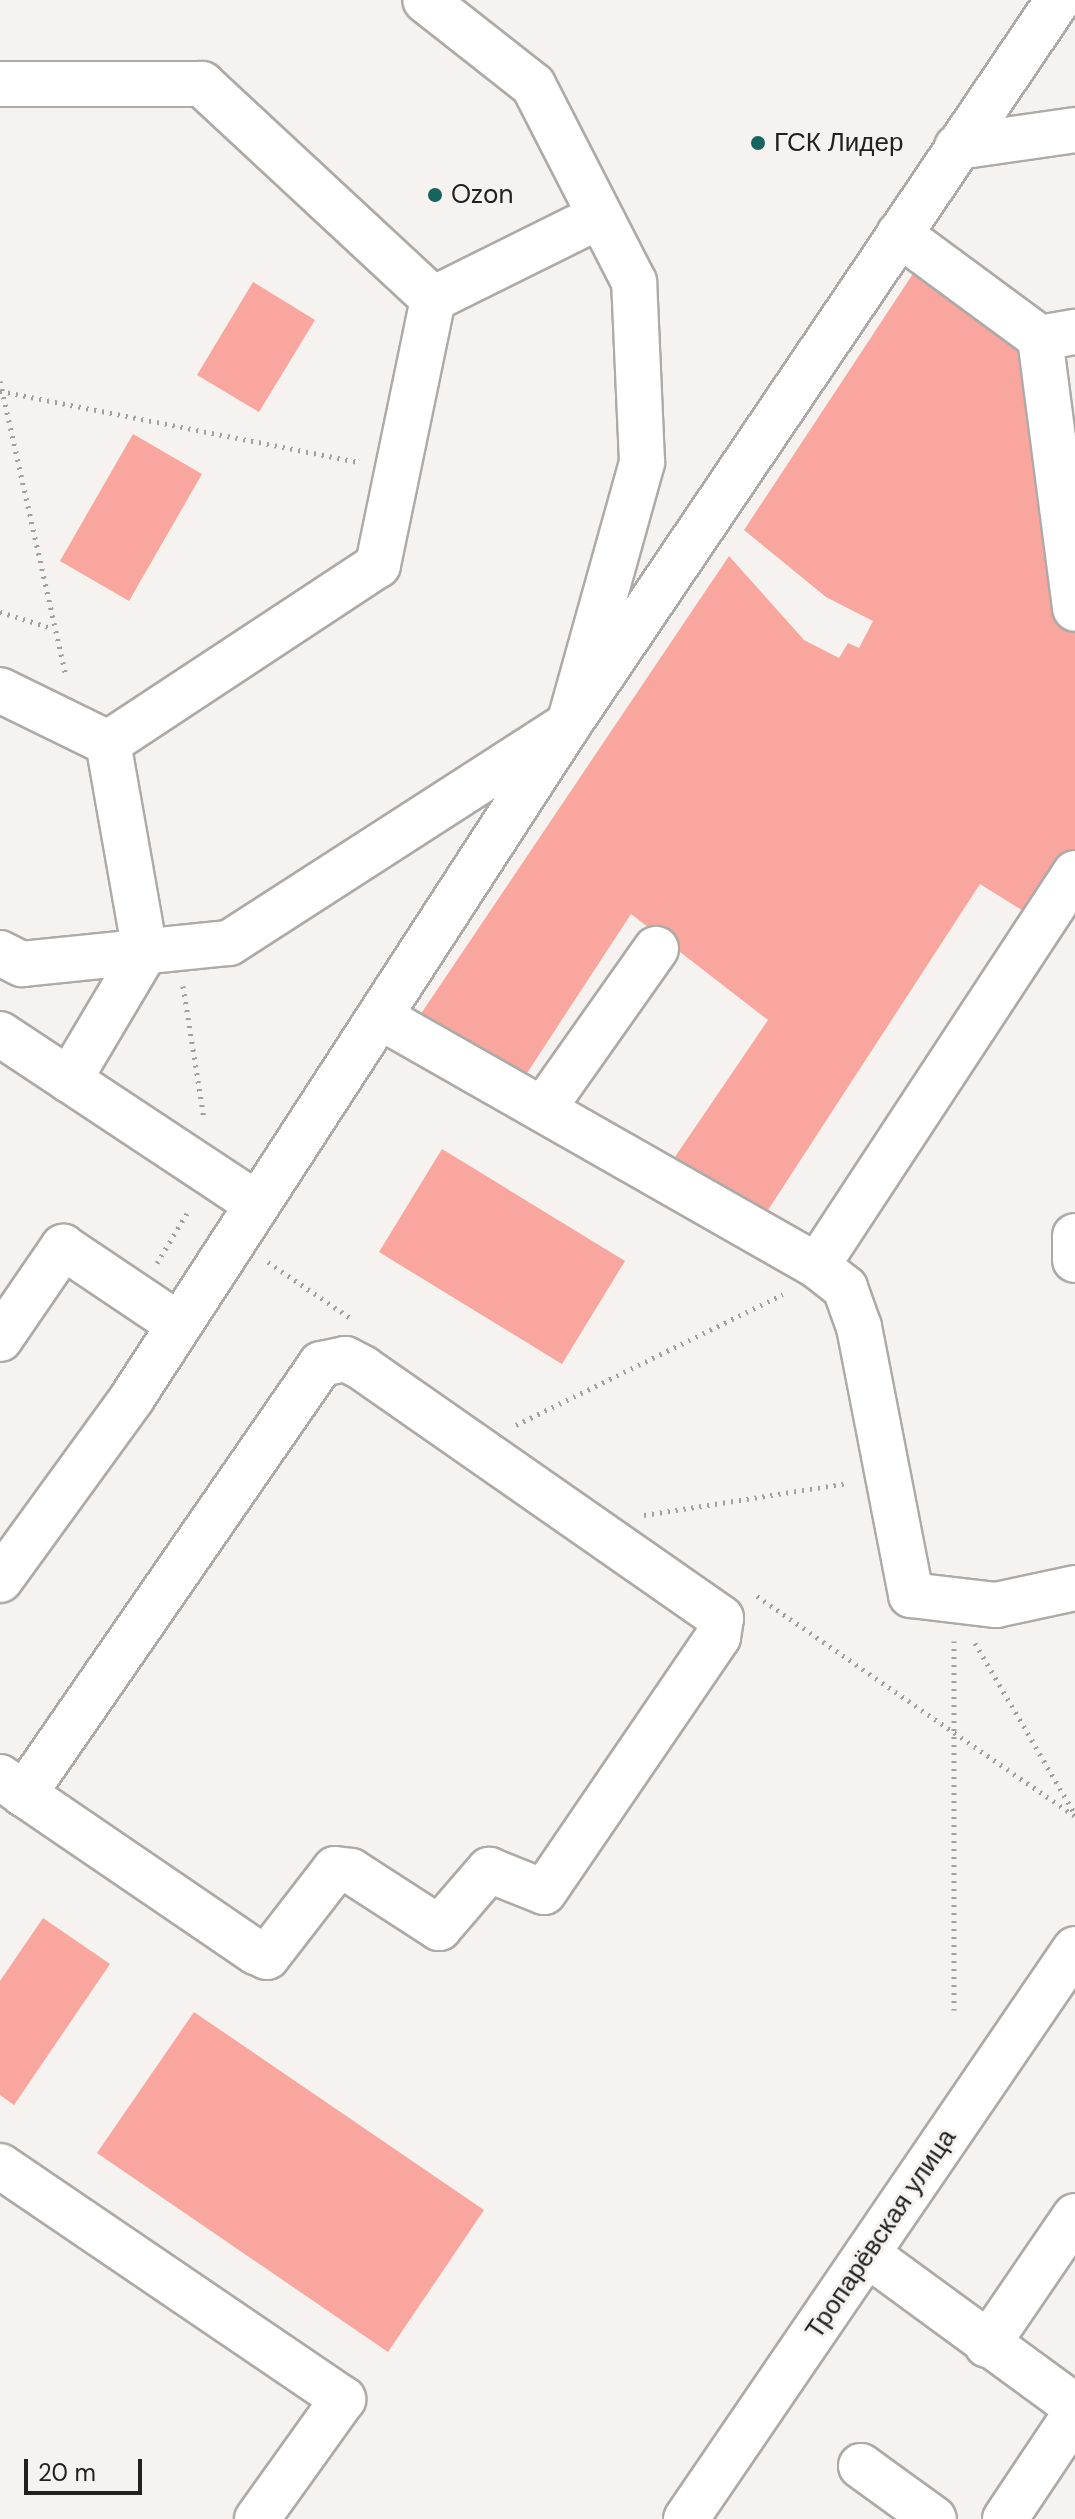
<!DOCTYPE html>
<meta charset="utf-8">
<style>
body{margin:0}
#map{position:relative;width:1075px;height:2519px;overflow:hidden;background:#f5f2ef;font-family:"DM Sans",sans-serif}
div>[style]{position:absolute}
.green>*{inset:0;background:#f9a79e}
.path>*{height:5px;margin-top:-2.5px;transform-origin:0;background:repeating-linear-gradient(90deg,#a29f9d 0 2px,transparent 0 8px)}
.roads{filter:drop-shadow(2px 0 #adaaa7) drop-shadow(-2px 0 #adaaa7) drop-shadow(0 2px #adaaa7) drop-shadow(0 -2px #adaaa7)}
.minor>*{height:44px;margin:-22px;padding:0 22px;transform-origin:22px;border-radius:22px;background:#fff}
.dots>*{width:22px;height:22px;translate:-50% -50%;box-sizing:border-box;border:4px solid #f5f2ef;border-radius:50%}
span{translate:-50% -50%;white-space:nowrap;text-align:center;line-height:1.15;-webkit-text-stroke:6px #f5f2ef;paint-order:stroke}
.poi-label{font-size:26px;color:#222120}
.left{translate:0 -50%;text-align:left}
.street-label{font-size:26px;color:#222120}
.scale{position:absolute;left:24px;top:2459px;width:118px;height:36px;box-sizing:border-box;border:4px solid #222120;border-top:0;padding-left:10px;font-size:24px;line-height:28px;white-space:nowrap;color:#222120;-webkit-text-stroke:6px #f5f2ef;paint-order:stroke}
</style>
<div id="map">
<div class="green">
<i style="clip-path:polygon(926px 254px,1040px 338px,1075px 609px,1075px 873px,1041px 922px,980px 884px,757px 1227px,662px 1176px,768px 1020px,631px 914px,514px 1093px,408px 1033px,729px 556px,804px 640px,839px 658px,848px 643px,859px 648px,873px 621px,826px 597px,744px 530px)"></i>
<i style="clip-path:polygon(253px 282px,315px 320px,259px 412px,197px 375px)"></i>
<i style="clip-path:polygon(133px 434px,202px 474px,129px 601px,60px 561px)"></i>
<i style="clip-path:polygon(442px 1149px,625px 1261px,562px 1364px,379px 1252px)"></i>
<i style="clip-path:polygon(43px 1918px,110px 1964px,14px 2105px,0 2095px,0 1981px)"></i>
<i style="clip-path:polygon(194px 2012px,484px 2210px,388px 2352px,97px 2153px)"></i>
</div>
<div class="path">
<i style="left:0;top:381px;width:302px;rotate:77.4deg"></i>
<i style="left:0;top:391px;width:364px;rotate:11.2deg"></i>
<i style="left:0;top:612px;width:54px;rotate:17.1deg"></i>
<i style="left:183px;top:986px;width:135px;rotate:81deg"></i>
<i style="left:268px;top:1262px;width:98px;rotate:34.2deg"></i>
<i style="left:157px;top:1263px;width:62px;rotate:-58.9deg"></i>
<i style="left:516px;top:1425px;width:297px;rotate:-26.1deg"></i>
<i style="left:644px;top:1515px;width:206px;rotate:-8.9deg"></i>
<i style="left:757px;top:1596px;width:387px;rotate:34.7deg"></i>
<i style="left:954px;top:1641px;width:369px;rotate:90deg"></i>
<i style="left:975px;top:1643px;width:198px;rotate:59.7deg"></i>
</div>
<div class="roads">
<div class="minor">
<i style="left:0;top:84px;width:202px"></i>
<i style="left:202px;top:84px;width:316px;rotate:42.9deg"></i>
<i style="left:433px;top:299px;width:272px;rotate:101.7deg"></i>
<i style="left:378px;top:565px;width:323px;rotate:146.6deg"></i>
<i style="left:108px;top:743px;width:120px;rotate:-153.9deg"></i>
<i style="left:957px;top:147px;width:119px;rotate:-8.2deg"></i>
<i style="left:899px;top:234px;width:175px;rotate:36.4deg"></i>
<i style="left:1040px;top:338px;width:36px;rotate:-10deg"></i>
<i style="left:433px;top:299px;width:186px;rotate:-26.4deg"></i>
<i style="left:1040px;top:338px;width:273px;rotate:82.6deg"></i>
<i style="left:1075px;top:873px;width:470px;rotate:123.3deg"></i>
<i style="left:817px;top:1266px;width:36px;rotate:38deg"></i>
<i style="left:845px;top:1288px;width:41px;rotate:70.3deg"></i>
<i style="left:859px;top:1327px;width:273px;rotate:79deg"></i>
<i style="left:911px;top:1595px;width:86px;rotate:6.7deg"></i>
<i style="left:996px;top:1605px;width:81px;rotate:-12.1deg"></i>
<i style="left:0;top:953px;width:25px;rotate:27deg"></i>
<i style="left:22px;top:964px;width:208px;rotate:-5.8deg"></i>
<i style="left:229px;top:943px;width:404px;rotate:-32.8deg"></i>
<i style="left:569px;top:724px;width:272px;rotate:-74.4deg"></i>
<i style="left:642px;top:462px;width:180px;rotate:-92.5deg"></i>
<i style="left:634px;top:282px;width:221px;rotate:-117.1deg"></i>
<i style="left:533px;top:85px;width:137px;rotate:-141.8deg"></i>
<i style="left:380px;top:1017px;width:503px;rotate:29.67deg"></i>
<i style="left:0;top:1034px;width:305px;rotate:33.5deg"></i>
<i style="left:69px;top:1080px;width:149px;rotate:-59.3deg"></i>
<i style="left:145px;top:952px;width:212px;rotate:-100deg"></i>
<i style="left:543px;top:1109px;width:196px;rotate:-54.8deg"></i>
<i style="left:1075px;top:1236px;width:24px;rotate:90deg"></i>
<i style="left:0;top:1339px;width:112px;rotate:-55.6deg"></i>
<i style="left:63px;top:1247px;width:140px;rotate:33.9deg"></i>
<i style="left:0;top:1580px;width:225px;rotate:-54deg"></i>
<i style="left:132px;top:1398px;width:803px;rotate:-57.04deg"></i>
<i style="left:569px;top:724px;width:874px;rotate:-55.96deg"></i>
<i style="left:0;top:1777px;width:29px;rotate:35deg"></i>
<i style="left:24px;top:1794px;width:281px;rotate:34.3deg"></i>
<i style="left:256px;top:1952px;width:12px;rotate:24deg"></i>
<i style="left:267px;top:1957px;width:111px;rotate:-52.3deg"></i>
<i style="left:335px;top:1869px;width:16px;rotate:7deg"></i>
<i style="left:351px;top:1871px;width:105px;rotate:32.9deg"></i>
<i style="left:439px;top:1928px;width:77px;rotate:-49.2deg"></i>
<i style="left:489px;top:1870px;width:59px;rotate:21.8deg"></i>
<i style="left:544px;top:1892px;width:309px;rotate:-55.7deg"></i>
<i style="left:718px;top:1637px;width:19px;rotate:-81deg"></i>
<i style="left:721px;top:1618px;width:437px;rotate:-145.1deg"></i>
<i style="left:363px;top:1368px;width:20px;rotate:-153deg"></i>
<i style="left:345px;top:1359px;width:25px;rotate:168deg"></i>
<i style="left:321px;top:1364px;width:523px;rotate:124.63deg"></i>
<i style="left:0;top:2166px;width:415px;rotate:34.2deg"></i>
<i style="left:343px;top:2399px;width:148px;rotate:125.6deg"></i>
<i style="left:867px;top:2254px;width:258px;rotate:36.2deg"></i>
<i style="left:987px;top:2345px;width:156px;rotate:-55.7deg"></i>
<i style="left:861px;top:2466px;width:90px;rotate:36deg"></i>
<i style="left:686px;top:2519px;width:690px;rotate:-55.69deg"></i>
<i style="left:1005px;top:2519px;width:126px;rotate:-56.3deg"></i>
</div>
</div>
<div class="dots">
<i style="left:758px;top:143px;background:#16645f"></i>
<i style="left:435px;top:195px;background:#16645f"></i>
</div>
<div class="poi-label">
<span class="left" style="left:774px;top:143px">ГСК Лидер</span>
<span class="left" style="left:451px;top:195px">Ozon</span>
</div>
<div class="street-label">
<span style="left:881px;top:2234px;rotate:-56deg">Тропарёвская улица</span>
</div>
<div class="scale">20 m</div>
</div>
